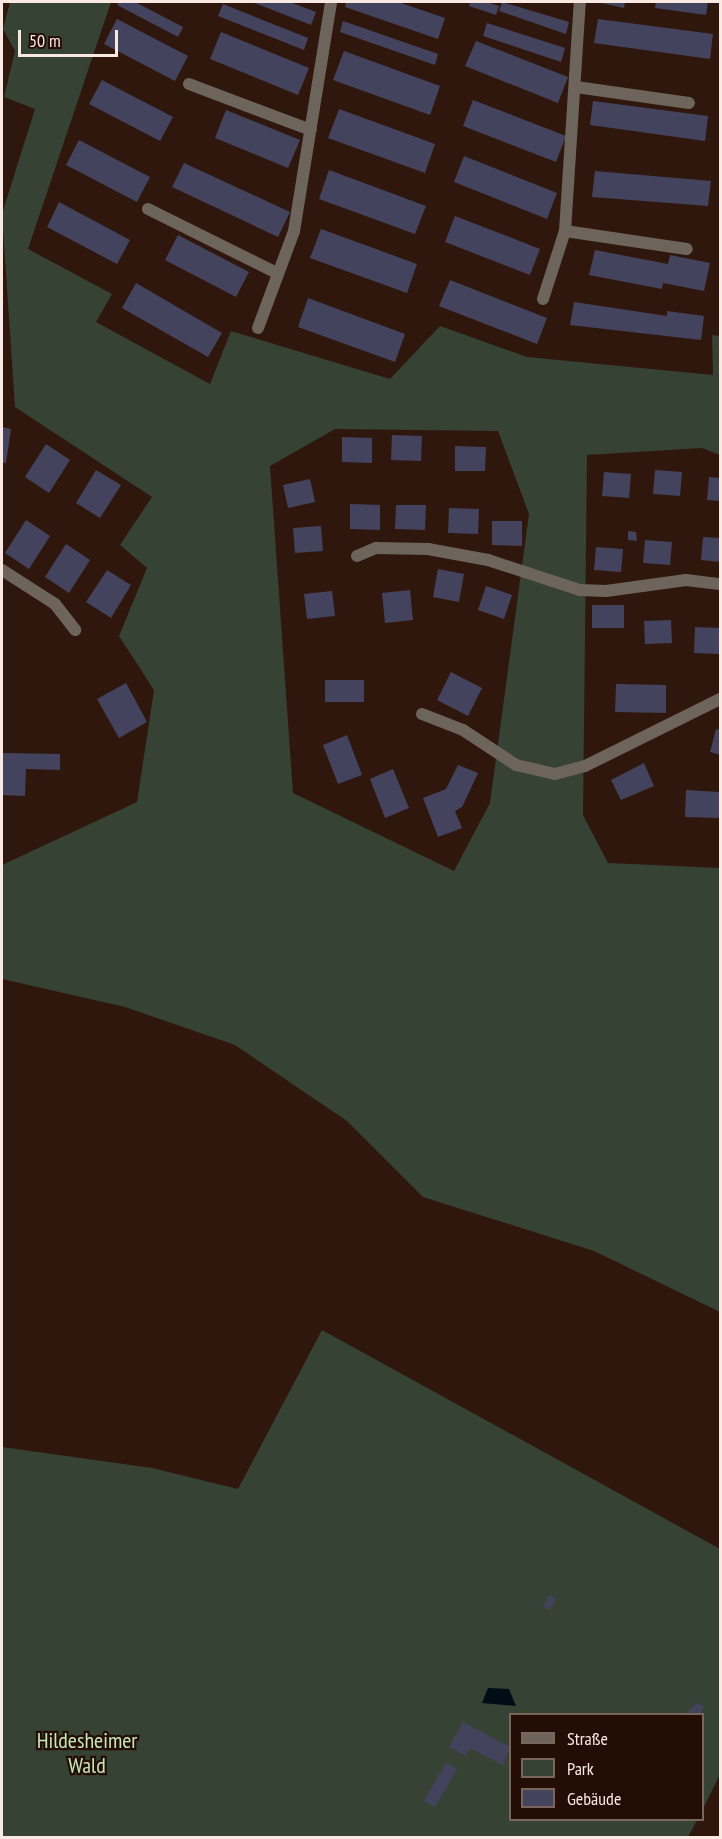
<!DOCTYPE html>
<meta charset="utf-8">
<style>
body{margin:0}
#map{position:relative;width:722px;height:1839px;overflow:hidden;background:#2f170e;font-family:"PT Sans Narrow",sans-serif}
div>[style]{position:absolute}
.green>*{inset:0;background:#364233}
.water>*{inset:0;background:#000c16}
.building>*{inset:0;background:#44435d}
.minor>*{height:12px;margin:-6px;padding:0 6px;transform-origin:6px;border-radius:6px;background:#6d655b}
span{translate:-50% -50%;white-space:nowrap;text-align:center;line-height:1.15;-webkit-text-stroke:4.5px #240d05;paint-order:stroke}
.park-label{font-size:22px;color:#c3e9b9}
.frame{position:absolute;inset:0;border:3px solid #fae8e2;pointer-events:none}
.legend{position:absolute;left:509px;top:1713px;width:195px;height:108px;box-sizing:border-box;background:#240d05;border:2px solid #7a655d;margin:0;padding:8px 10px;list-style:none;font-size:18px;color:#fae8e2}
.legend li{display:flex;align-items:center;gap:12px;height:30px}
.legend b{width:30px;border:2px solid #7a655d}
.scale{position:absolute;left:18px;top:30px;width:100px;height:27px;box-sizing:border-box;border:3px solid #fae8e2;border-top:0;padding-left:8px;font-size:18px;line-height:21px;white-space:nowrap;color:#fae8e2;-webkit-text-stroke:4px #240d05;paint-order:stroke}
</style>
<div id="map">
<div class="green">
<i style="clip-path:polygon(evenodd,10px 2px,111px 2px,28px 249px,112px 294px,96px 322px,210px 384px,231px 331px,390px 379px,440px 326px,527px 357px,713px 375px,712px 335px,720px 336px,720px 455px,702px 448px,587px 455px,583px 815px,608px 863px,720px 868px,720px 1312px,594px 1251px,423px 1197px,347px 1121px,235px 1045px,125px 1007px,2px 979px,2px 865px,137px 802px,154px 690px,119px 636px,147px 568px,120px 545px,152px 497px,15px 407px,2px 214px,35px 109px,4px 97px,15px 51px,3px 29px,10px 2px,335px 429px,498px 431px,529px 514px,490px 803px,454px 871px,293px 793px,270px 466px,335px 429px)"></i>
<i style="clip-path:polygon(322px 1330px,720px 1549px,720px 1774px,703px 1809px,702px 1714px,510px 1714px,510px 1820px,697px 1820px,688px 1837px,2px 1838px,2px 1447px,152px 1468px,238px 1489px)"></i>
</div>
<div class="water">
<i style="clip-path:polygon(488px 1688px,509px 1689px,516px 1706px,482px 1703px)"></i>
</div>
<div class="building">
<i style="clip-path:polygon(119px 2px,135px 2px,183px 27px,178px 37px,117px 5px)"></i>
<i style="clip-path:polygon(252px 2px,290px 2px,316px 12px,311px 25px)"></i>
<i style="clip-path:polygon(346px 2px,398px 2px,445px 18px,438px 39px,345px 7px)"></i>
<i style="clip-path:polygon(470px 2px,487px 2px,499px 6px,496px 15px,469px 6px)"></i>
<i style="clip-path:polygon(502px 2px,569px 22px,566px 34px,499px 11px)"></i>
<i style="clip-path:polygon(597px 2px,625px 2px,624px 8px)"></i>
<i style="clip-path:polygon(656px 2px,708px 2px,706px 15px,655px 8px)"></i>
<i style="clip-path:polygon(223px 4px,308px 38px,304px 50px,218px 16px)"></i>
<i style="clip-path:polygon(117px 19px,188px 56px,175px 81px,104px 44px)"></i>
<i style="clip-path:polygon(598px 19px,713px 34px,710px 59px,594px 43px)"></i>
<i style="clip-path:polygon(343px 21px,438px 54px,435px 65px,340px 32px)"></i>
<i style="clip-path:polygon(487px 23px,565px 48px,561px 62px,483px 36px)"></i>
<i style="clip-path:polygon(221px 32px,309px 68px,298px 95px,210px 59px)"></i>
<i style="clip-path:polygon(476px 41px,568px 77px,558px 103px,465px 66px)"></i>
<i style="clip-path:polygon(344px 51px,440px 86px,430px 115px,333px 80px)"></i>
<i style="clip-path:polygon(102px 80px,173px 117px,160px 141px,89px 104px)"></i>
<i style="clip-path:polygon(473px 100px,566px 136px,556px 162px,463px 126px)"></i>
<i style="clip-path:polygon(593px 101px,708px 116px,705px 141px,590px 125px)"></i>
<i style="clip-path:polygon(339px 109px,435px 144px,425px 173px,328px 138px)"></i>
<i style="clip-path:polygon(226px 110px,300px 140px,288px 168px,215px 138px)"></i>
<i style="clip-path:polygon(79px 140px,150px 177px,137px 202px,66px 165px)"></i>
<i style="clip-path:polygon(464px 156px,557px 193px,547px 219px,454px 182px)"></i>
<i style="clip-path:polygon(184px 163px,290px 212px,278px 237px,172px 187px)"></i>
<i style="clip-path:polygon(329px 170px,426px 206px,415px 234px,319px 199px)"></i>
<i style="clip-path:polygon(595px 171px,711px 181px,708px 206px,592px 197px)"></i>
<i style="clip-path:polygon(59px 202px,130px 240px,117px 264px,47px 227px)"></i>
<i style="clip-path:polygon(455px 216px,540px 249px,530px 275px,445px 242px)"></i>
<i style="clip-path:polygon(321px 229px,417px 264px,407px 293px,310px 258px)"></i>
<i style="clip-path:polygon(178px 235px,249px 272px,236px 297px,165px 260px)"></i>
<i style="clip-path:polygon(595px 250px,668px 264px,670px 255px,710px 263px,704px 291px,663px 283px,662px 289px,589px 275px)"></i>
<i style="clip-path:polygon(450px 280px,547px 318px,537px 344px,439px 306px)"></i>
<i style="clip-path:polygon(136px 283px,222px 333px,208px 357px,122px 308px)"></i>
<i style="clip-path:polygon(308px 298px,405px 334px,395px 362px,298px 327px)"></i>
<i style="clip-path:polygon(574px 302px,667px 316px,667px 311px,704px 316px,701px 340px,570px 325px)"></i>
<i style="clip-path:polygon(2px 427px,11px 429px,6px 463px,2px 463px)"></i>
<i style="clip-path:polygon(392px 435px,422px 436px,421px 461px,391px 460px)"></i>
<i style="clip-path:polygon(342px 437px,372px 438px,372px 463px,342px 462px)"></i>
<i style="clip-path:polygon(46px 444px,70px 460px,49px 493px,25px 477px)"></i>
<i style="clip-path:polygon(455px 446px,486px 447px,485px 471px,455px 471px)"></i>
<i style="clip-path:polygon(96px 470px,121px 485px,100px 518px,76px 503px)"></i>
<i style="clip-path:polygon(655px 470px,682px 472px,680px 496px,653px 494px)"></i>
<i style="clip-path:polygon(604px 472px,631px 474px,629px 498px,602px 496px)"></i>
<i style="clip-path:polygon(709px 477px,720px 478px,720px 501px,707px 500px)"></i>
<i style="clip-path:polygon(310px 479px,315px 502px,288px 508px,283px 485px)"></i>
<i style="clip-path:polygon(350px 504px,380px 505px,380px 530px,350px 529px)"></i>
<i style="clip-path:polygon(396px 505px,426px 505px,425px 530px,395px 529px)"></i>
<i style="clip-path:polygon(449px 508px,479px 509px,478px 534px,448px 533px)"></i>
<i style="clip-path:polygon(26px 520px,50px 536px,29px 569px,5px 553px)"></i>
<i style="clip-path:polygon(492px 521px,522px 521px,522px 546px,492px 545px)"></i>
<i style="clip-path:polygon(321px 526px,323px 551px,295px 553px,293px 528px)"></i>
<i style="clip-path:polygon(628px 531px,636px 532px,637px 541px,628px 540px)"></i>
<i style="clip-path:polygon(703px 537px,720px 538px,720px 562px,701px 560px)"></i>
<i style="clip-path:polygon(645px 540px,672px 542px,670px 565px,643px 563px)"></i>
<i style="clip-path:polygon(66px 544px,90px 560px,69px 593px,45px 577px)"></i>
<i style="clip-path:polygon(596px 547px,623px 549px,621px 572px,594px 570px)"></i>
<i style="clip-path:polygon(438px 569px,464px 574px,459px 602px,433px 597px)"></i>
<i style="clip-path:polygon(107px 570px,131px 585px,111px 618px,86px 602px)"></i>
<i style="clip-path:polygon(486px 586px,512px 595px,504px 619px,478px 610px)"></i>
<i style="clip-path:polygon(410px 590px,413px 620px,385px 623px,382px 593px)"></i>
<i style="clip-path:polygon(332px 591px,335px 616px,307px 619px,304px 594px)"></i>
<i style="clip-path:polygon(592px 605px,624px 605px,624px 628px,592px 628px)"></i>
<i style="clip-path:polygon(671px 620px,672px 643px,645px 644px,644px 621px)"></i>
<i style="clip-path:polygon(695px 627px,720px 628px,720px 654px,694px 653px)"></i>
<i style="clip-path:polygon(451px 672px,482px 688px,468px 716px,437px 700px)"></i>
<i style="clip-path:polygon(325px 680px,364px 680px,364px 702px,325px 702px)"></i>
<i style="clip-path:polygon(126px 683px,147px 722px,119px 738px,97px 699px)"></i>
<i style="clip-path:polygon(616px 684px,666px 685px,666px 713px,615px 712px)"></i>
<i style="clip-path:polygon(716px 729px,720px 730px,720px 755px,710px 752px)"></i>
<i style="clip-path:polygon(347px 735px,362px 775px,338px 784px,323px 745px)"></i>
<i style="clip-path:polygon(2px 753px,60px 754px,60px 770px,26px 769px,25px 796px,2px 795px)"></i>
<i style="clip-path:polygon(644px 763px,654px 786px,621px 800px,611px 780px)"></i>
<i style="clip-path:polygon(458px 765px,478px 773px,462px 807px,455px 811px,462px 828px,438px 837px,423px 798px,446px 789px)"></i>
<i style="clip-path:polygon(393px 769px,409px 808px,385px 818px,370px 779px)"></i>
<i style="clip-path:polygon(686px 790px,720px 792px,719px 818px,685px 817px)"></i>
<i style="clip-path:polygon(549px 1595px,556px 1598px,550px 1610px,543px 1606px)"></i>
<i style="clip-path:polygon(697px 1703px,704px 1706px,700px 1714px,685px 1714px)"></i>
<i style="clip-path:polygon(463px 1722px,510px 1747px,503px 1765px,470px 1748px,466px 1756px,449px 1747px)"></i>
<i style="clip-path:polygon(446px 1763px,457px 1769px,435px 1807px,424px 1801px)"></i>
</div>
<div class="minor">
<i style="left:189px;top:84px;width:130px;rotate:20.7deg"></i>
<i style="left:576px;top:87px;width:114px;rotate:8.1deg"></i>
<i style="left:148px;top:209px;width:144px;rotate:26.4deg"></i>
<i style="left:565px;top:231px;width:123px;rotate:8.4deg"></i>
<i style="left:543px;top:299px;width:71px;rotate:-72.1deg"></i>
<i style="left:565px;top:231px;width:229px;rotate:-86.3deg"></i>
<i style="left:258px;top:328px;width:103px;rotate:-69.6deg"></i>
<i style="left:294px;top:231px;width:232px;rotate:-80.8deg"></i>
<i style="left:357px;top:556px;width:21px;rotate:-23deg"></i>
<i style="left:376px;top:548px;width:52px;rotate:1.1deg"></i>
<i style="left:428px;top:549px;width:61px;rotate:10.4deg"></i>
<i style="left:488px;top:560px;width:97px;rotate:18.1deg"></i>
<i style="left:580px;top:590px;width:26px;rotate:2deg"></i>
<i style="left:606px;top:591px;width:81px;rotate:-7.8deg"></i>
<i style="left:686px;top:580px;width:34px;rotate:7deg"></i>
<i style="left:2px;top:570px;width:63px;rotate:32.7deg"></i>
<i style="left:55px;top:604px;width:33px;rotate:52deg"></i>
<i style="left:422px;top:714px;width:44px;rotate:21.3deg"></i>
<i style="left:463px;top:730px;width:64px;rotate:33.4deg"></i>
<i style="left:516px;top:765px;width:40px;rotate:13deg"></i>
<i style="left:555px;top:774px;width:31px;rotate:-15deg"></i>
<i style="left:585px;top:766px;width:151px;rotate:-26.4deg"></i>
</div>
<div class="park-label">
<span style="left:87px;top:1753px">Hildesheimer<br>Wald</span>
</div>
<div class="frame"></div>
<ul class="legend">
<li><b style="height:8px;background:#6d655b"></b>Straße</li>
<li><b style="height:16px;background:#364233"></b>Park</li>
<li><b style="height:16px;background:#44435d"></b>Gebäude</li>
</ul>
<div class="scale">50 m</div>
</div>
